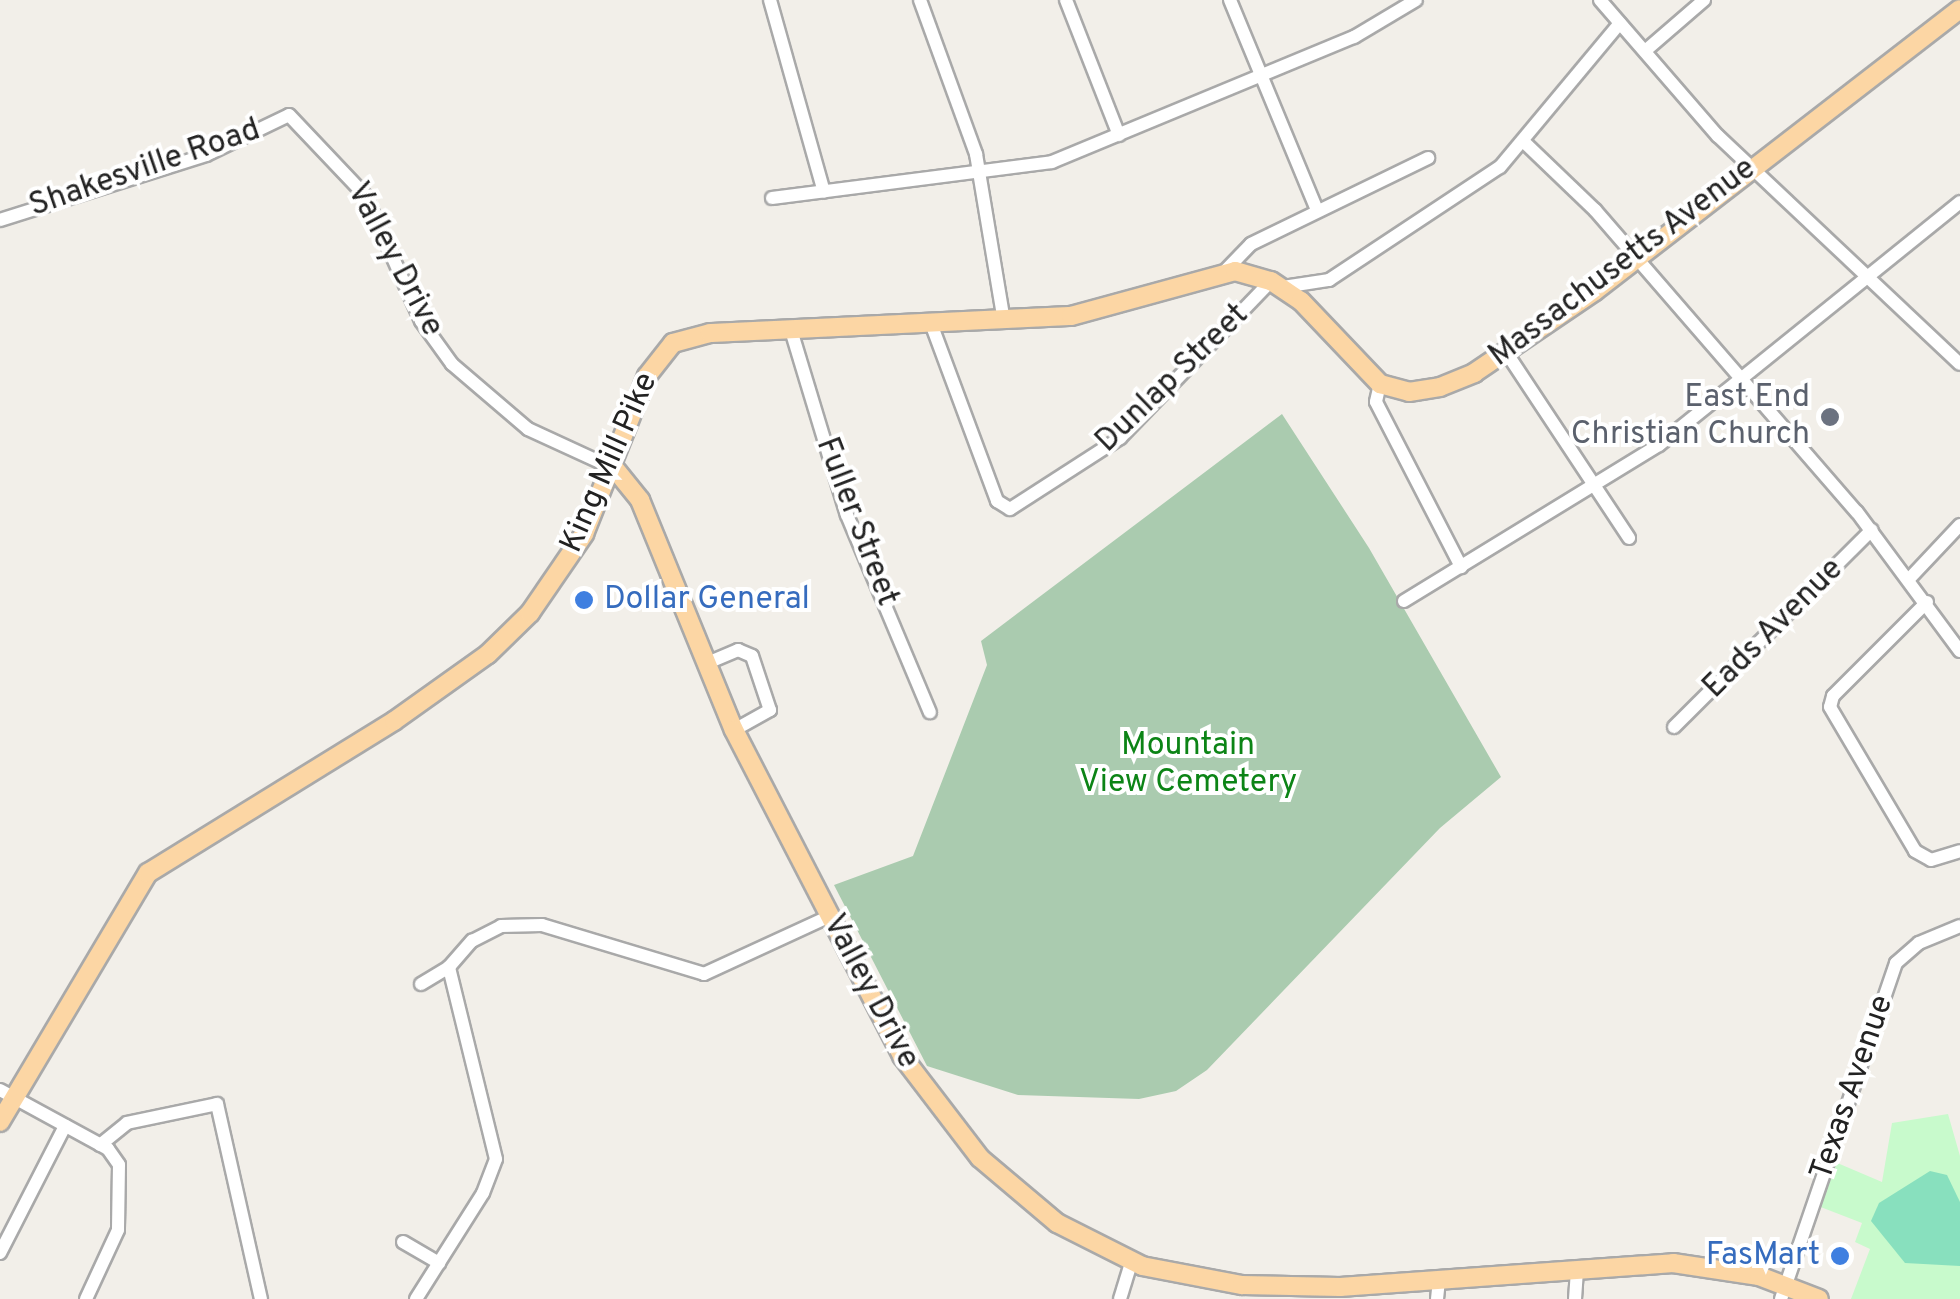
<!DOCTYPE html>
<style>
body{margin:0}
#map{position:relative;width:1960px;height:1299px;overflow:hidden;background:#f2efe9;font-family:Overpass,sans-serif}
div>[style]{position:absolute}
.cemetery>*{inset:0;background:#aacbaf}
.park>*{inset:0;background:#c8facc}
.pitch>*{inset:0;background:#88e0be}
.roads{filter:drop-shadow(2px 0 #a9a9a9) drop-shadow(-2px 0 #a9a9a9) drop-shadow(0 2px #a9a9a9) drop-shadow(0 -2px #a9a9a9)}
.minor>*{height:12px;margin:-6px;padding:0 6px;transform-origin:6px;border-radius:6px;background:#fff}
.major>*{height:18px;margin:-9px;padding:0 9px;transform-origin:9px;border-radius:9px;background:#fcd6a4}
.dots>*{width:28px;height:28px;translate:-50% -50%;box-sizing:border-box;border:5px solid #fff;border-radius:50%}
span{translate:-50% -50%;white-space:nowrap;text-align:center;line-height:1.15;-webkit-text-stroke:8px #fff;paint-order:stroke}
.street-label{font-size:32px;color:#222}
.worship-label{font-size:32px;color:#5b616d}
.right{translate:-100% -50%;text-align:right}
.shop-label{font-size:32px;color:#366cbe}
.left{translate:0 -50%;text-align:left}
.park-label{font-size:32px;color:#0c8416}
</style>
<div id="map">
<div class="cemetery">
<i style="clip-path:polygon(1282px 414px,1369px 548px,1501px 777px,1440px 828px,1207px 1070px,1176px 1091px,1139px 1099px,1018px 1095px,927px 1066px,834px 885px,913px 856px,987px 665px,981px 641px)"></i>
</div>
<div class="park">
<i style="clip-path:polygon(1948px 1114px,1960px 1156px,1960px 1299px,1851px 1299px,1870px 1249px,1855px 1242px,1862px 1223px,1818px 1206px,1835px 1162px,1882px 1182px,1892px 1123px)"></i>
</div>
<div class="pitch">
<i style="clip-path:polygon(1930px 1171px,1947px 1175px,1960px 1202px,1960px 1266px,1905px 1263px,1871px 1221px,1879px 1203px)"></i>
</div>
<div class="roads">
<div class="minor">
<i style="left:770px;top:0;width:199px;rotate:74.3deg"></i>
<i style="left:920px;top:0;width:164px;rotate:70deg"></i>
<i style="left:976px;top:154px;width:170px;rotate:80.5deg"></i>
<i style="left:1066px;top:0;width:145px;rotate:68.6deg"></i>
<i style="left:1230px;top:0;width:227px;rotate:67.5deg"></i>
<i style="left:1600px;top:0;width:180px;rotate:49.1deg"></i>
<i style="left:1718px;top:136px;width:332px;rotate:43.3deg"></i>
<i style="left:1645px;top:51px;width:78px;rotate:-40.8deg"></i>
<i style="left:1523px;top:141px;width:100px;rotate:43.8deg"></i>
<i style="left:1595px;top:210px;width:400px;rotate:49.1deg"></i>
<i style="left:1857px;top:512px;width:173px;rotate:53.5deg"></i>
<i style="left:772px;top:198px;width:282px;rotate:-7.3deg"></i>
<i style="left:1052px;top:162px;width:327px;rotate:-22.5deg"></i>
<i style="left:1354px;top:37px;width:72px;rotate:-30.8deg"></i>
<i style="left:0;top:220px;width:216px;rotate:-17.5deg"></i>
<i style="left:206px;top:155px;width:92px;rotate:-25.7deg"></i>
<i style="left:289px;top:115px;width:110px;rotate:46.5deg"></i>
<i style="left:365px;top:195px;width:138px;rotate:66deg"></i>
<i style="left:421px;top:321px;width:53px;rotate:54.2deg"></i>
<i style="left:452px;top:364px;width:100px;rotate:40.5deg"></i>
<i style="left:528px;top:429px;width:96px;rotate:24.7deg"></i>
<i style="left:1225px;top:271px;width:37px;rotate:-46deg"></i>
<i style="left:1251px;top:244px;width:197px;rotate:-25.9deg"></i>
<i style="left:1283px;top:287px;width:47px;rotate:-8.7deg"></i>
<i style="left:1329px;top:280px;width:205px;rotate:-33.5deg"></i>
<i style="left:1500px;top:167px;width:187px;rotate:-50.2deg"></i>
<i style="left:932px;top:326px;width:187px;rotate:69.6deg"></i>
<i style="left:997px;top:501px;width:15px;rotate:32deg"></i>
<i style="left:1010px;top:509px;width:131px;rotate:-32.8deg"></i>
<i style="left:1120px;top:438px;width:218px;rotate:-46.1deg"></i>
<i style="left:791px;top:330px;width:193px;rotate:73.2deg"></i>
<i style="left:847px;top:515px;width:214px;rotate:67.2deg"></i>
<i style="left:1506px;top:352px;width:223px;rotate:56.5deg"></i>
<i style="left:1380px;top:384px;width:18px;rotate:103deg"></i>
<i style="left:1376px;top:402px;width:186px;rotate:62.7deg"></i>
<i style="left:1910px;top:578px;width:73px;rotate:-46.7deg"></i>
<i style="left:1404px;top:601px;width:299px;rotate:-31.5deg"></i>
<i style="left:1659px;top:445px;width:387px;rotate:-38.9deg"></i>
<i style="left:1927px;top:602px;width:133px;rotate:135deg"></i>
<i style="left:1833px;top:696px;width:11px;rotate:105deg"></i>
<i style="left:1830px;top:707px;width:167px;rotate:59.4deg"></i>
<i style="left:1915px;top:851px;width:18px;rotate:29deg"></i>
<i style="left:1931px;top:860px;width:30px;rotate:-17deg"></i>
<i style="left:705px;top:664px;width:36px;rotate:-23deg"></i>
<i style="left:738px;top:650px;width:15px;rotate:23deg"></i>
<i style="left:752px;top:656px;width:57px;rotate:71.6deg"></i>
<i style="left:770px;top:710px;width:41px;rotate:150.9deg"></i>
<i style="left:1674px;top:727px;width:279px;rotate:-44.9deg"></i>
<i style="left:421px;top:984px;width:33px;rotate:-31deg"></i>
<i style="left:0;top:1090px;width:123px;rotate:28.6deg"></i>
<i style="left:108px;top:1149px;width:19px;rotate:55deg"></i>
<i style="left:119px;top:1165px;width:65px;rotate:90.9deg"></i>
<i style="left:118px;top:1230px;width:76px;rotate:114.9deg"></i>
<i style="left:100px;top:1145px;width:35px;rotate:-39deg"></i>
<i style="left:127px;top:1123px;width:92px;rotate:-11.9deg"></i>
<i style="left:217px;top:1104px;width:200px;rotate:77.3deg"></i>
<i style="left:403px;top:1242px;width:42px;rotate:30.3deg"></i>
<i style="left:0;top:1253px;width:143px;rotate:-62.9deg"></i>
<i style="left:416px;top:1299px;width:125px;rotate:-57.7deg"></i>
<i style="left:483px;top:1193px;width:36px;rotate:-69deg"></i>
<i style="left:496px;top:1159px;width:198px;rotate:-103.8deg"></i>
<i style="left:449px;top:967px;width:35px;rotate:-49deg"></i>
<i style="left:472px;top:941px;width:33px;rotate:-27deg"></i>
<i style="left:501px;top:926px;width:41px;rotate:-1.4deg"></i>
<i style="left:542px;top:925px;width:169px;rotate:16.8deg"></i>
<i style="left:704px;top:974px;width:139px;rotate:-24.7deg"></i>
<i style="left:1120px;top:1299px;width:39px;rotate:-73deg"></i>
<i style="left:1437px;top:1299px;width:18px;rotate:-84deg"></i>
<i style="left:1575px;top:1299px;width:30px;rotate:-86deg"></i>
<i style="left:1781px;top:1299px;width:355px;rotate:-71.1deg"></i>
<i style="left:1896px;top:963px;width:30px;rotate:-41deg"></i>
<i style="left:1919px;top:943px;width:44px;rotate:-22.5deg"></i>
</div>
<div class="major">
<i style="left:615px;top:469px;width:40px;rotate:51deg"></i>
<i style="left:640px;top:500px;width:248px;rotate:67.8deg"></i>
<i style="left:734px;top:730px;width:367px;rotate:62.7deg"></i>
<i style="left:902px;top:1056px;width:128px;rotate:52.6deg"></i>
<i style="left:980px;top:1158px;width:101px;rotate:40.2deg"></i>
<i style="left:1057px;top:1223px;width:95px;rotate:26.8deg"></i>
<i style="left:1142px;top:1266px;width:102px;rotate:10.8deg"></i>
<i style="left:1242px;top:1285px;width:98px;rotate:1.2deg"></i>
<i style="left:1340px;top:1287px;width:334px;rotate:-4.1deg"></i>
<i style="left:1673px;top:1263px;width:87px;rotate:8.6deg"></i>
<i style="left:1759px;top:1276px;width:64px;rotate:21deg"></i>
<i style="left:0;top:1122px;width:290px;rotate:-59.3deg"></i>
<i style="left:148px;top:873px;width:289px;rotate:-31.7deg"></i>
<i style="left:394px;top:721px;width:115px;rotate:-35.5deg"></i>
<i style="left:488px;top:654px;width:59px;rotate:-44.3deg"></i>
<i style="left:530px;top:613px;width:96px;rotate:-55.6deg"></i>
<i style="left:584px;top:534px;width:170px;rotate:-68.3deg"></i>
<i style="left:647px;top:376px;width:42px;rotate:-51.8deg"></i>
<i style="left:673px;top:343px;width:38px;rotate:-15deg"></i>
<i style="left:710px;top:333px;width:361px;rotate:-2.7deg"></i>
<i style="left:1071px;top:316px;width:170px;rotate:-15.3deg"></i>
<i style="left:1235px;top:271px;width:37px;rotate:16deg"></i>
<i style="left:1271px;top:281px;width:36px;rotate:34deg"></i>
<i style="left:1301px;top:301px;width:115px;rotate:46.4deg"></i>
<i style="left:1380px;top:384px;width:30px;rotate:15deg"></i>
<i style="left:1409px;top:392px;width:31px;rotate:-9deg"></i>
<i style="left:1440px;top:387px;width:37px;rotate:-22deg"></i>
<i style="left:1474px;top:373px;width:146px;rotate:-34.1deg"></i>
<i style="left:1595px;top:291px;width:461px;rotate:-37.7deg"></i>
</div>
</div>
<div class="dots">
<i style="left:1830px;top:417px;background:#6b7280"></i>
<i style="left:584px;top:600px;background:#3f7fe0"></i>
<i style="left:1840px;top:1256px;background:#3f7fe0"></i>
</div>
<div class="street-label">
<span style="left:145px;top:169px;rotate:-19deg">Shakesville Road</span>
<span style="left:394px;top:260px;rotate:62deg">Valley Drive</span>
<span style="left:1623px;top:263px;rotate:-37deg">Massachusetts Avenue</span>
<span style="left:1173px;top:379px;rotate:-44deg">Dunlap Street</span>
<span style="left:610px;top:463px;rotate:-66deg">King Mill Pike</span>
<span style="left:856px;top:522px;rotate:69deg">Fuller Street</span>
<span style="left:1774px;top:629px;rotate:-45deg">Eads Avenue</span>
<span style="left:870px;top:992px;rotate:62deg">Valley Drive</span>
<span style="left:1853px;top:1088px;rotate:-71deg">Texas Avenue</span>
</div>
<div class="worship-label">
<span class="right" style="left:1810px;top:417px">East End<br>Christian Church</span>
</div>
<div class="shop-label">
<span class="left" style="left:604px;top:600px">Dollar General</span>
<span class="right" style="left:1820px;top:1256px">FasMart</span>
</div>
<div class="park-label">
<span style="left:1188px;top:765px">Mountain<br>View Cemetery</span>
</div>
</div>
